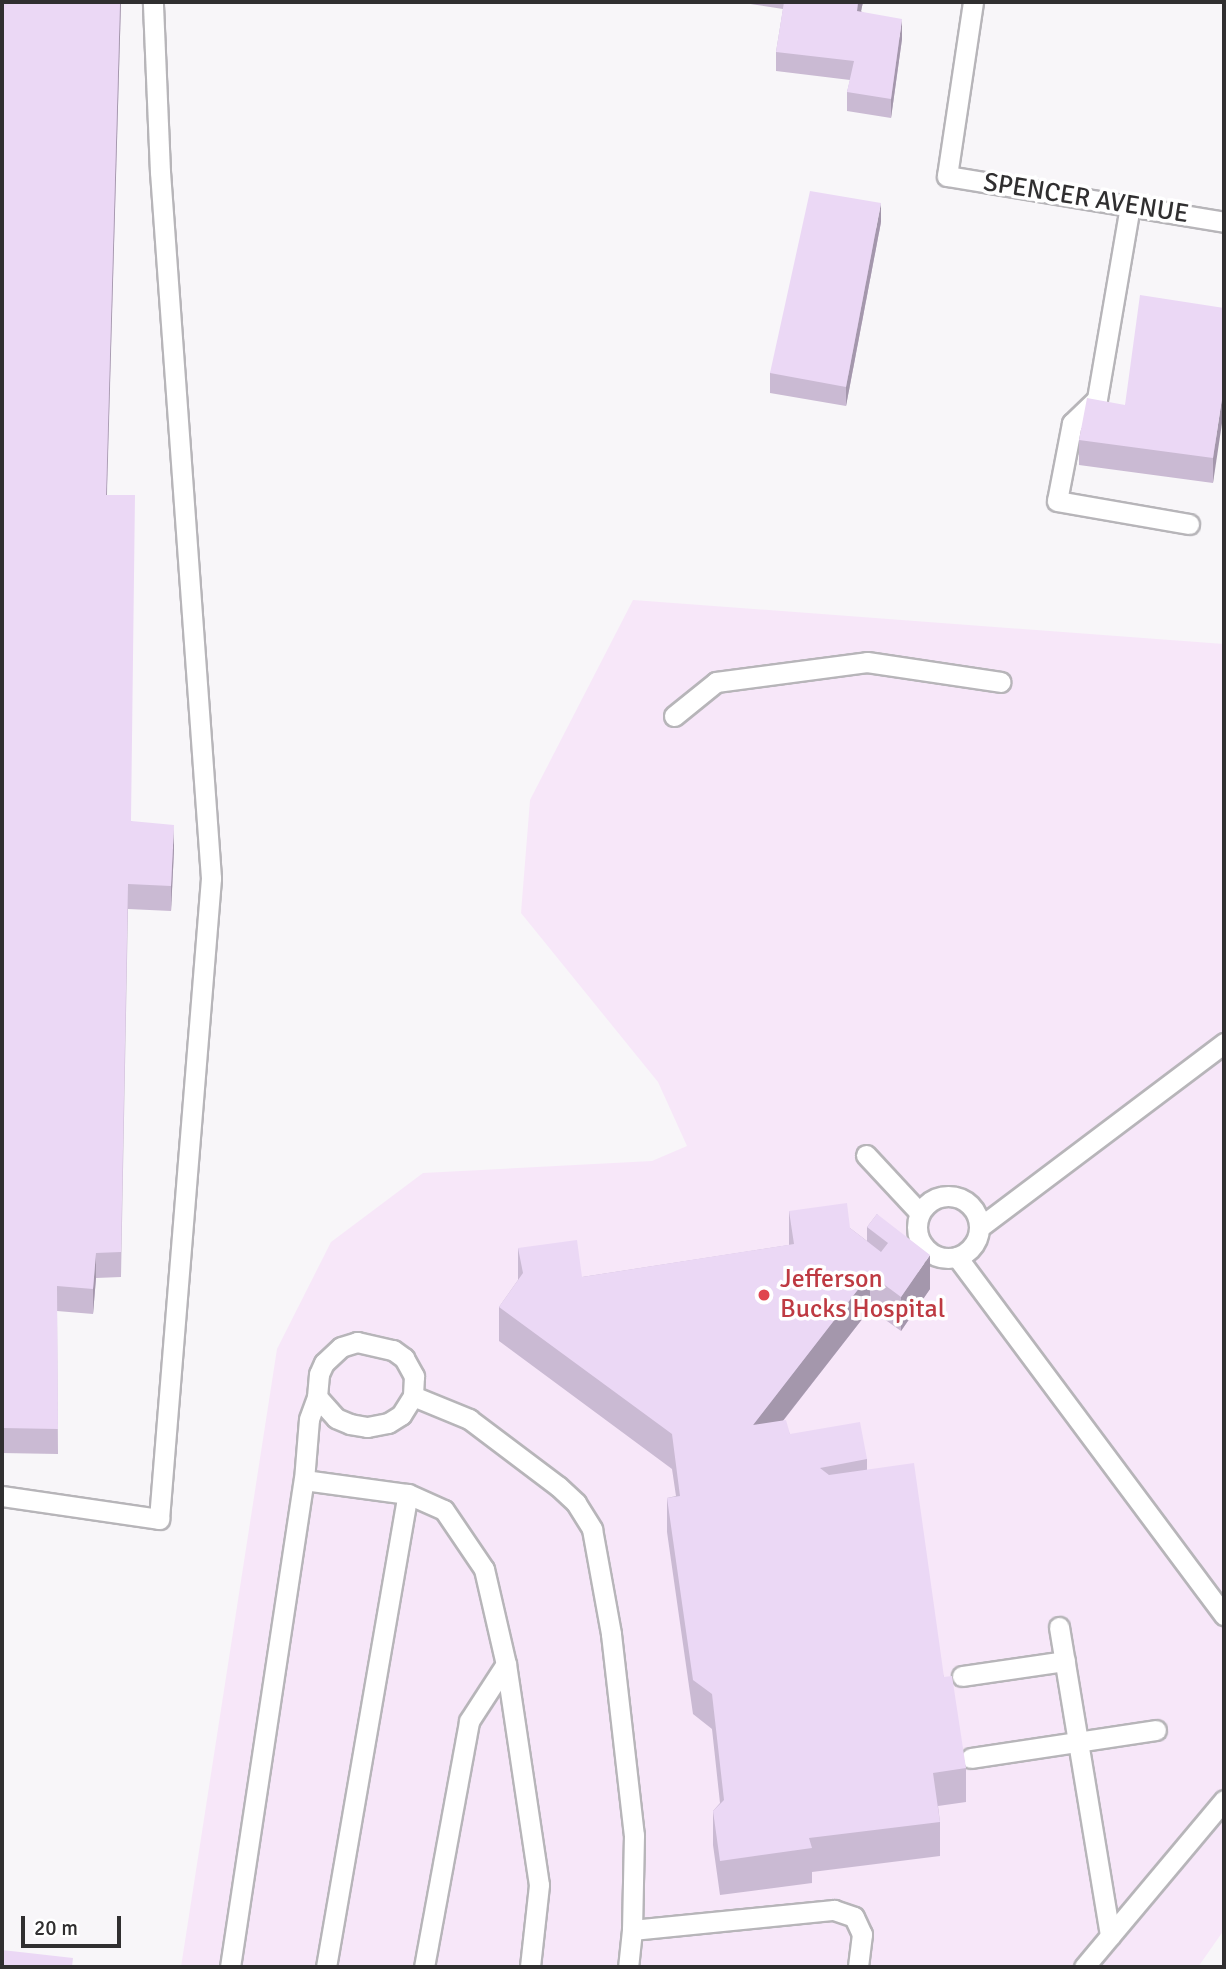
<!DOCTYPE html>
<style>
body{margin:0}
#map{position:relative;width:1226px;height:1969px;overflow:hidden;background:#f8f6f9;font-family:Signika,sans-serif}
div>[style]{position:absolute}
.medical>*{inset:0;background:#f7e7f9}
.roads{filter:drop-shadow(2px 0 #b7b5b9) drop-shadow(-2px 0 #b7b5b9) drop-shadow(0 2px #b7b5b9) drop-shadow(0 -2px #b7b5b9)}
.service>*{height:19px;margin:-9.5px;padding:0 9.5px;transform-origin:9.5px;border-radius:9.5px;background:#fff}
.service>.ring{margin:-9.5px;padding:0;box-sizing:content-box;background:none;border:19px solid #fff;border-radius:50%}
.wall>*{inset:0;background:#cabad3}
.shaded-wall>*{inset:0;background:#a497ac}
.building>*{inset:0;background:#ebd8f5}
.dots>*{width:19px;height:19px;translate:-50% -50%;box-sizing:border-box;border:4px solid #fff;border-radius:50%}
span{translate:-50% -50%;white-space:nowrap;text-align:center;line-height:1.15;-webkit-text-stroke:7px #fff;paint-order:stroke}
.street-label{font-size:26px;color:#302f30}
.health-label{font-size:26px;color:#be3a42}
.left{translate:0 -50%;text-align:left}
.frame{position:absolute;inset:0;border:4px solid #302f30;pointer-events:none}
.scale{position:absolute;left:21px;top:1916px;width:100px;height:32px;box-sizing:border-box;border:4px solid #302f30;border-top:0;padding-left:9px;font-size:21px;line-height:24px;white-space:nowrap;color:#302f30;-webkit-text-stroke:5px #fff;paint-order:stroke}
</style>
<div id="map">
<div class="medical">
<i style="clip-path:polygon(633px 600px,1224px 644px,1224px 1930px,1198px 1967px,181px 1967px,277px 1349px,331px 1242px,423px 1173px,652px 1161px,687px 1146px,658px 1082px,521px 913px,530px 800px)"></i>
</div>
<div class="roads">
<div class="service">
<i style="left:973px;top:2px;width:176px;rotate:98.5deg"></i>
<i style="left:947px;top:176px;width:281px;rotate:9.4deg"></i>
<i style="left:1130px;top:206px;width:196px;rotate:99.7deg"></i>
<i style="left:1097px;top:399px;width:35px;rotate:136deg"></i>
<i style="left:1072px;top:423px;width:79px;rotate:100.9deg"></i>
<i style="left:1057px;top:501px;width:134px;rotate:9.9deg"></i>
<i style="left:674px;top:716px;width:54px;rotate:-39deg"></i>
<i style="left:716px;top:682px;width:152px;rotate:-7.5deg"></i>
<i style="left:867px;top:662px;width:135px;rotate:8.5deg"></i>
<i style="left:866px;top:1155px;width:78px;rotate:47.1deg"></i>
<i class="ring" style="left:917px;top:1196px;width:43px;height:43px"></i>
<i style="left:980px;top:1227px;width:306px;rotate:-37deg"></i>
<i style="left:957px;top:1257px;width:447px;rotate:53.3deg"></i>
<i style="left:357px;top:1342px;width:37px;rotate:13deg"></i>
<i style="left:393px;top:1350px;width:14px;rotate:36deg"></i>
<i style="left:404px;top:1358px;width:21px;rotate:61deg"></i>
<i style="left:414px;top:1376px;width:20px;rotate:93deg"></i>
<i style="left:413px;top:1396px;width:22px;rotate:122deg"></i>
<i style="left:401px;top:1415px;width:15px;rotate:148deg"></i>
<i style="left:388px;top:1423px;width:21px;rotate:169deg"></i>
<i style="left:367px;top:1427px;width:17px;rotate:-170deg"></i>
<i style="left:350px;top:1424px;width:15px;rotate:-157deg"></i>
<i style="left:336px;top:1418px;width:28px;rotate:-132deg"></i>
<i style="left:317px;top:1397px;width:23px;rotate:-85deg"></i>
<i style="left:319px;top:1374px;width:12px;rotate:-66deg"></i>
<i style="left:324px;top:1363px;width:23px;rotate:-43deg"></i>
<i style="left:341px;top:1347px;width:17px;rotate:-17deg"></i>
<i style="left:413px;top:1396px;width:61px;rotate:22.3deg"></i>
<i style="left:469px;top:1419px;width:111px;rotate:37deg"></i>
<i style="left:558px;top:1486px;width:25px;rotate:43deg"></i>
<i style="left:576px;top:1503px;width:31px;rotate:58deg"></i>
<i style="left:592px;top:1529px;width:107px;rotate:79.7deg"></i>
<i style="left:611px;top:1634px;width:202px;rotate:83.5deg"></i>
<i style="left:634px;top:1835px;width:95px;rotate:91.2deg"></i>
<i style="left:632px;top:1930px;width:37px;rotate:96deg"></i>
<i style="left:304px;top:1480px;width:61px;rotate:-85.3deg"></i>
<i style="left:309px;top:1419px;width:23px;rotate:-70deg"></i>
<i style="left:2px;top:1496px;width:159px;rotate:8.3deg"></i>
<i style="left:159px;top:1519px;width:643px;rotate:-85.36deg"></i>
<i style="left:211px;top:878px;width:708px;rotate:-94.13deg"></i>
<i style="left:160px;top:172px;width:170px;rotate:-92.4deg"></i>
<i style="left:1059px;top:1627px;width:313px;rotate:80.6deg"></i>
<i style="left:962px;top:1676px;width:104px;rotate:-8.3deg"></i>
<i style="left:971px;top:1758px;width:187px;rotate:-8.6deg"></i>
<i style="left:632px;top:1930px;width:203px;rotate:-5.7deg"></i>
<i style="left:834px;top:1910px;width:21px;rotate:19deg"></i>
<i style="left:854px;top:1917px;width:19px;rotate:65deg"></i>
<i style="left:862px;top:1934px;width:33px;rotate:97deg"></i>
<i style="left:230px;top:1967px;width:493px;rotate:-81.4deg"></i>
<i style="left:304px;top:1480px;width:105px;rotate:7.7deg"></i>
<i style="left:408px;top:1494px;width:39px;rotate:24deg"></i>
<i style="left:444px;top:1510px;width:71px;rotate:55.9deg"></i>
<i style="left:484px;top:1569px;width:98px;rotate:77deg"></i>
<i style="left:506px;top:1664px;width:223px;rotate:81.5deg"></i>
<i style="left:539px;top:1885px;width:82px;rotate:96.3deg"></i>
<i style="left:326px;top:1967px;width:480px;rotate:-80.2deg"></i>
<i style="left:424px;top:1967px;width:250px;rotate:-79.6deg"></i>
<i style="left:469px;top:1721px;width:68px;rotate:-57deg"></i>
<i style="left:1084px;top:1967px;width:218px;rotate:-50deg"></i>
</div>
</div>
<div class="wall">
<i style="clip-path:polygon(2px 2px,121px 2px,107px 495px,131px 821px,174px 850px,171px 911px,128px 909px,121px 1277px,96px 1278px,93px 1314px,57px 1311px,58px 1454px,2px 1453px)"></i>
<i style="clip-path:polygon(737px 2px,863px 2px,861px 11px,902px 39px,891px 118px,847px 111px,847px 92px,850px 80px,776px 71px,776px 52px,783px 9px)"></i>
<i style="clip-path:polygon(881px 222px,846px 406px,770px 393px,770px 373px)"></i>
<i style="clip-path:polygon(1224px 308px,1213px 483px,1079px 465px,1079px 440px,1125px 405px)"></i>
<i style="clip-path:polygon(789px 1211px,850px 1228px,867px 1241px,867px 1227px,877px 1214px,930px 1289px,901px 1331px,870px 1309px,783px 1421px,790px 1434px,867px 1459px,867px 1470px,944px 1677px,966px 1768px,966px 1802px,938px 1806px,940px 1822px,940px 1856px,812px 1872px,812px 1883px,720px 1895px,713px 1845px,713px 1811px,720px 1803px,712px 1729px,693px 1714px,667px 1532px,667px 1498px,676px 1496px,672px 1469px,499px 1341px,499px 1307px,518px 1280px,518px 1248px,582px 1277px,789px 1245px)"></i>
</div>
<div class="shaded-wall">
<i style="clip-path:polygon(120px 2px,121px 2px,106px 521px,106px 495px)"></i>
<i style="clip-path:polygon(858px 2px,863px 2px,857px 30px,857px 11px)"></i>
<i style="clip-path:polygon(902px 19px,902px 39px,891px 118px,891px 99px)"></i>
<i style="clip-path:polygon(881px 203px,881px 222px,846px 406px,846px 387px)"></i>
<i style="clip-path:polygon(1224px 385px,1224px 410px,1213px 483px,1213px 458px)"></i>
<i style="clip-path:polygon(174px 825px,174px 850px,171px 911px,171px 886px)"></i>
<i style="clip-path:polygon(96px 1253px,96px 1278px,93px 1314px,93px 1289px)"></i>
<i style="clip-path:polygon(930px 1255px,930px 1289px,901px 1331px,901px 1297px)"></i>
<i style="clip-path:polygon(870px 1274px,870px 1309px,753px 1459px,753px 1425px)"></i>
</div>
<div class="building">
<i style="clip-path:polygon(2px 2px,120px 2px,106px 495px,135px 495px,131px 821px,174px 825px,171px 886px,128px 884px,121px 1252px,96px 1253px,93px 1289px,57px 1286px,58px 1429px,2px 1428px)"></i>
<i style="clip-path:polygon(784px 2px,858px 2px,857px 11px,902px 19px,891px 99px,847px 92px,854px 61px,776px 52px)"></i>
<i style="clip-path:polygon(810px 191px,881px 203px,846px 387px,770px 373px)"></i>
<i style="clip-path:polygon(1140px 295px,1224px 308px,1224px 385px,1213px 458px,1079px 440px,1087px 398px,1125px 405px)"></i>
<i style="clip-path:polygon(847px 1203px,850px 1228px,881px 1252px,888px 1243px,867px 1227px,877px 1214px,930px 1255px,901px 1297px,870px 1274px,753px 1425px,786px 1420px,790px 1434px,860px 1422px,867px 1459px,820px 1468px,829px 1475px,914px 1463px,944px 1677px,952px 1676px,966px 1768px,933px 1773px,940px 1822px,809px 1838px,812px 1848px,720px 1861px,713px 1811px,724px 1800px,712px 1694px,693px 1680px,667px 1498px,680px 1496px,672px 1434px,499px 1307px,523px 1273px,518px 1248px,577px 1240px,582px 1277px,794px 1244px,789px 1211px)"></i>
<i style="clip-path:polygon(2px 1950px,73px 1958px,72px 1967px,2px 1967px)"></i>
</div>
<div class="dots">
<i style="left:764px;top:1295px;background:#e0444e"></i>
</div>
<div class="street-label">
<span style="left:1086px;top:199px;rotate:9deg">SPENCER AVENUE</span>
</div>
<div class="health-label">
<span class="left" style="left:780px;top:1295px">Jefferson<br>Bucks Hospital</span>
</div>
<div class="frame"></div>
<div class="scale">20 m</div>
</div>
